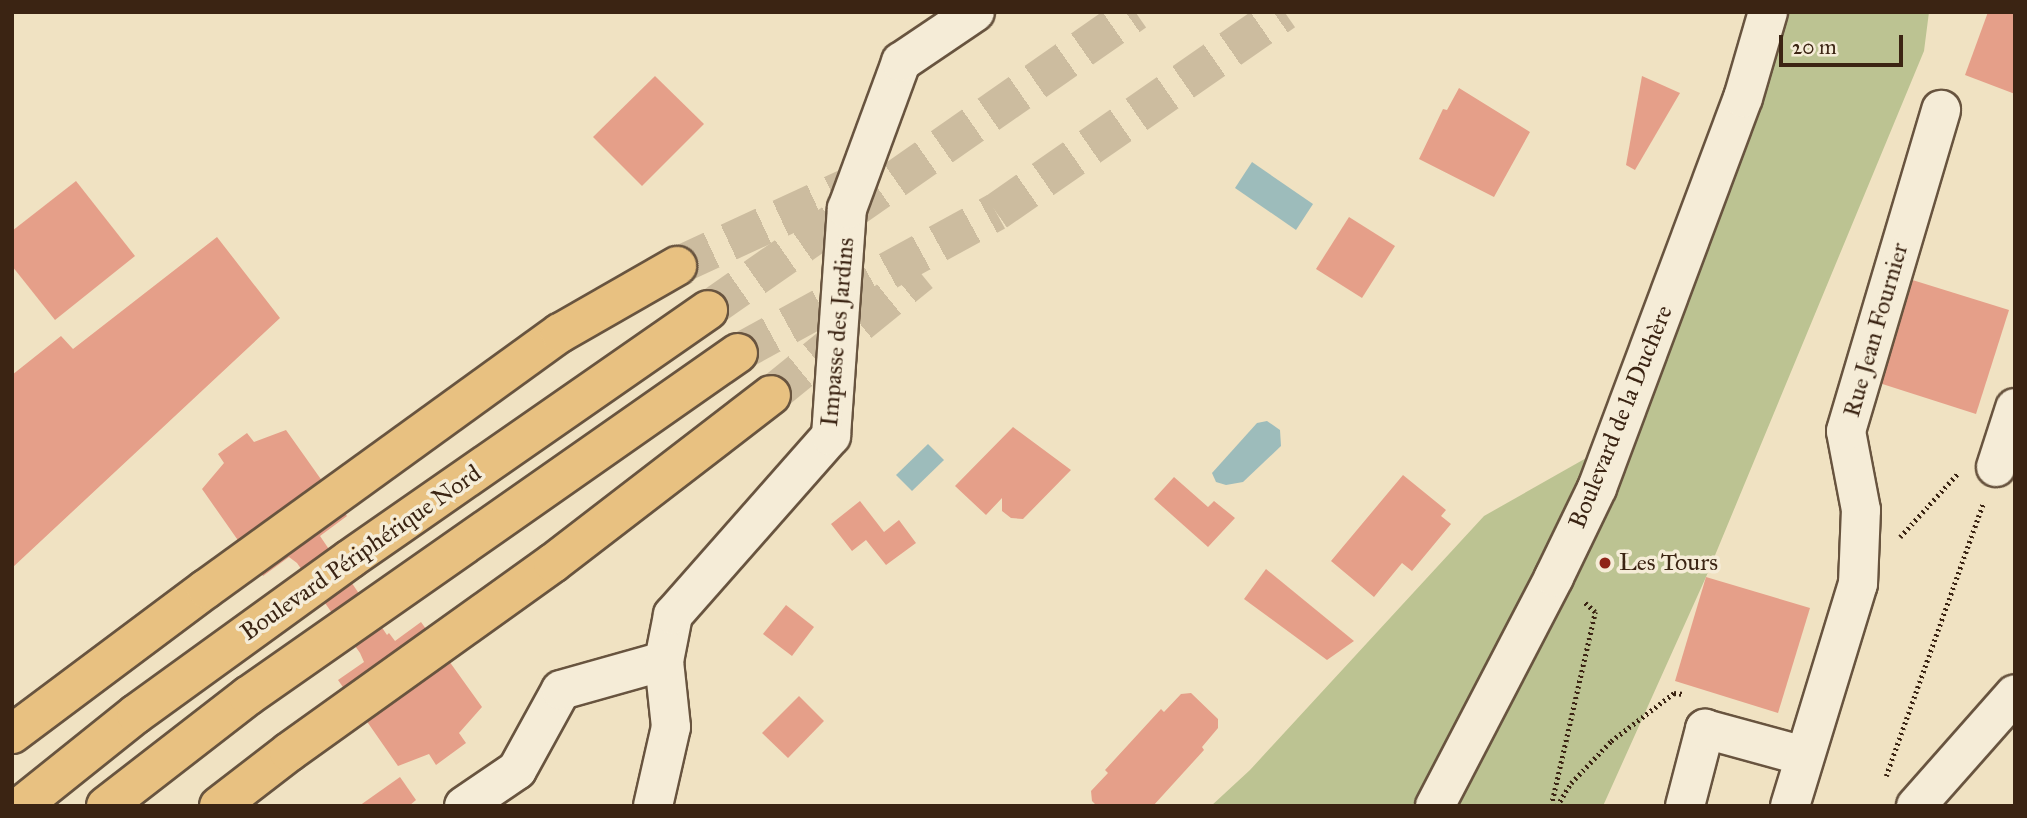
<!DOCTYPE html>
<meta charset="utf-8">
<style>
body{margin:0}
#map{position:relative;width:2027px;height:818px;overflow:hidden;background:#f0e2c2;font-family:"IM FELL Great Primer",serif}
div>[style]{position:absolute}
.green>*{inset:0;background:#bcc392}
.water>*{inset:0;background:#9dbcbb}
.building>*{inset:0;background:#e59f89}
.highway-tunnel>*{height:38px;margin-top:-19px;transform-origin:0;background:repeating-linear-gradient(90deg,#ccbc9f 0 38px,transparent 0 57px)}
.path>*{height:4.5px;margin-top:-2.25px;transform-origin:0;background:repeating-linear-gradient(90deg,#3b2413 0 2px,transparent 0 5.5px)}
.roads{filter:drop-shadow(2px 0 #68543f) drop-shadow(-2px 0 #68543f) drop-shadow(0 2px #68543f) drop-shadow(0 -2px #68543f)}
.minor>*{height:38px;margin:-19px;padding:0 19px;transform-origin:19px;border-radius:19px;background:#f5ecd7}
.highway>*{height:38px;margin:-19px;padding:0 19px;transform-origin:19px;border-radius:19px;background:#e8c181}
.dots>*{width:19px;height:19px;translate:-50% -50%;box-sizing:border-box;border:4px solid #f5ecd7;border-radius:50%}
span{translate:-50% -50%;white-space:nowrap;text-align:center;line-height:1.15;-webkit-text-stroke:7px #f5ecd7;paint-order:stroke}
.street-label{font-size:24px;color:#3b2413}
.poi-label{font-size:24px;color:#3b2413}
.left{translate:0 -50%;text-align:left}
.frame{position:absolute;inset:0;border:14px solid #3b2413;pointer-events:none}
.scale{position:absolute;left:1779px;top:35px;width:124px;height:32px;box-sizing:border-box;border:4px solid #3b2413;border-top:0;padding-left:9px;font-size:21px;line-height:24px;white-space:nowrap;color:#3b2413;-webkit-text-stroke:5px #f5ecd7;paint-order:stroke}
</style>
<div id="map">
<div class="green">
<i style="clip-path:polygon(1779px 12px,1929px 12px,1924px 51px,1706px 577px,1603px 806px,1211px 806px,1250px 770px,1484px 516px,1641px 427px)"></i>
</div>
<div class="water">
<i style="clip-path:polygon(1252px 162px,1313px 204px,1296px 230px,1235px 188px)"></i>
<i style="clip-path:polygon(1267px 421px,1280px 430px,1281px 446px,1243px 482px,1226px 485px,1216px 482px,1212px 473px,1257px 423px)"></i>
<i style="clip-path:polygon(928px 444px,944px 460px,912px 491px,896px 475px)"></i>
</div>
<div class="building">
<i style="clip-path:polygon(1988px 12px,2015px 12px,2015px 94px,1965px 75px)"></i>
<i style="clip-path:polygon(655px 76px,704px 124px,642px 186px,593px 137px)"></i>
<i style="clip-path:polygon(1642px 76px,1680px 93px,1635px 170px,1626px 165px)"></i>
<i style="clip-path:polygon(1459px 88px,1530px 132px,1494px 197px,1419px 159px,1443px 109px,1447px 110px)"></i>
<i style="clip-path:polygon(76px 181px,135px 256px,55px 320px,12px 266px,12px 231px)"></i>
<i style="clip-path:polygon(1349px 217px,1395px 246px,1362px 298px,1316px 269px)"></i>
<i style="clip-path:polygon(217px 237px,280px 318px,12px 568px,12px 375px,61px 336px,73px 349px)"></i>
<i style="clip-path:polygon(1906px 278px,2009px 310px,1976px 414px,1873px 381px)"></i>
<i style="clip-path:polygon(1013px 427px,1071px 470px,1023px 519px,1011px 518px,1002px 511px,1002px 498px,986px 515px,955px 486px)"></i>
<i style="clip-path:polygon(286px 430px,347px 516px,320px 536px,387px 635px,389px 633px,395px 641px,421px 622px,482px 707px,459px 733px,466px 743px,436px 765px,429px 754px,398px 766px,338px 680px,364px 662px,360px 653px,297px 563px,289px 557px,263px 576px,202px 489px,224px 463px,218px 454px,247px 433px,254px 442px)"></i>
<i style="clip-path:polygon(1403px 475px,1446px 510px,1441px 516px,1451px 524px,1412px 571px,1402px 563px,1374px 597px,1331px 561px)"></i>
<i style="clip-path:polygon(1174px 477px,1208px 507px,1214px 501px,1235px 518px,1208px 547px,1154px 499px)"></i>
<i style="clip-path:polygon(860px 501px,884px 532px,899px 520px,916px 543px,886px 565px,866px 540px,852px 551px,831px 524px)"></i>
<i style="clip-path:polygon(1266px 569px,1354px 641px,1327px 660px,1244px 599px)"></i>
<i style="clip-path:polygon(1706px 577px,1810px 608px,1778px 713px,1675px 681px)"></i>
<i style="clip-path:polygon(786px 605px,814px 627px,792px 656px,763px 634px)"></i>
<i style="clip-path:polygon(1191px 693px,1218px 719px,1218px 728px,1202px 747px,1204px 750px,1153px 806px,1097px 806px,1092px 801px,1091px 791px,1108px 773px,1105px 770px,1161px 709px,1164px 712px,1181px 694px)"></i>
<i style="clip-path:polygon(799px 696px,824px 721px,788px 758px,762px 733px)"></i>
<i style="clip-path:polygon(400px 777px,416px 800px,409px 806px,359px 806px)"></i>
</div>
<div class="highway-tunnel">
<i style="left:677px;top:266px;width:198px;rotate:-24.8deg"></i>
<i style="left:708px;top:310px;width:521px;rotate:-34.91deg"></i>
<i style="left:738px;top:353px;width:294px;rotate:-28.7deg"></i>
<i style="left:996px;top:212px;width:351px;rotate:-34.8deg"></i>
<i style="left:771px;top:395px;width:193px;rotate:-39.1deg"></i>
</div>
<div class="path">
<i style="left:1900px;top:537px;width:86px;rotate:-47.8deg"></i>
<i style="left:1886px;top:776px;width:289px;rotate:-70.4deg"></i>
<i style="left:1551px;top:806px;width:199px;rotate:-77.2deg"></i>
<i style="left:1595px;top:612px;width:15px;rotate:-138deg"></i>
<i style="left:1557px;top:806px;width:27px;rotate:-59deg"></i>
<i style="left:1571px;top:783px;width:58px;rotate:-46.4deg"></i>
<i style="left:1611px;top:741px;width:79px;rotate:-37.3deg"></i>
<i style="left:1674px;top:693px;width:10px;rotate:6deg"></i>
</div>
<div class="roads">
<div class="minor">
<i style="left:1996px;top:467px;width:62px;rotate:-72.1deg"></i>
<i style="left:464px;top:806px;width:64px;rotate:-34.2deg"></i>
<i style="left:517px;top:770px;width:91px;rotate:-61.2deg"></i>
<i style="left:561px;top:690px;width:107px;rotate:-15.7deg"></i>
<i style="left:653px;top:806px;width:81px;rotate:-77.2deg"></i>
<i style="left:671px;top:727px;width:66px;rotate:-96.1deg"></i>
<i style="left:664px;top:661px;width:47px;rotate:-78.9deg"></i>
<i style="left:673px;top:615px;width:239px;rotate:-48.6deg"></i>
<i style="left:831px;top:436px;width:228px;rotate:-86deg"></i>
<i style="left:847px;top:209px;width:157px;rotate:-69.8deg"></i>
<i style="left:901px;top:62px;width:89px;rotate:-34deg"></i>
<i style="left:1435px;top:806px;width:258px;rotate:-62.5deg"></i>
<i style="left:1554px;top:577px;width:99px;rotate:-64.2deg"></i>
<i style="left:1597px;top:488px;width:416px;rotate:-69.5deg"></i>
<i style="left:1743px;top:98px;width:90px;rotate:-73.8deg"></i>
<i style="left:1685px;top:806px;width:80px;rotate:-75.4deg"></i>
<i style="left:1705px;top:729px;width:103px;rotate:15.3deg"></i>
<i style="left:1790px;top:806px;width:232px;rotate:-73deg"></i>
<i style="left:1858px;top:584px;width:74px;rotate:-87.7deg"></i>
<i style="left:1861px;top:510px;width:80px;rotate:-100.8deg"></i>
<i style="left:1846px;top:431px;width:335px;rotate:-73.5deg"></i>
<i style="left:1916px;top:806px;width:149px;rotate:-48.5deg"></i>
</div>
<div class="highway">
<i style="left:12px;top:734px;width:242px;rotate:-36.8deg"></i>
<i style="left:206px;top:589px;width:437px;rotate:-35.9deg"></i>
<i style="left:560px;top:333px;width:135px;rotate:-29.8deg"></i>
<i style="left:21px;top:806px;width:147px;rotate:-38.7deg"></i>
<i style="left:136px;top:714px;width:264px;rotate:-35.9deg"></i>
<i style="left:350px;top:559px;width:436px;rotate:-34.8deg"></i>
<i style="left:106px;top:806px;width:180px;rotate:-37.8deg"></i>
<i style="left:248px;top:696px;width:598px;rotate:-34.99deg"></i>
<i style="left:219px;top:806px;width:88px;rotate:-37.6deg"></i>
<i style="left:289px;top:752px;width:325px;rotate:-35.6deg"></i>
<i style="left:553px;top:563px;width:275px;rotate:-37.6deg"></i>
</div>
</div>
<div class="dots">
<i style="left:1605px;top:563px;background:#8f2418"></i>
</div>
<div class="street-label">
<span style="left:1876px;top:330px;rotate:-74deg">Rue Jean Fournier</span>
<span style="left:838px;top:332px;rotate:-85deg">Impasse des Jardins</span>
<span style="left:1621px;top:417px;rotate:-68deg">Boulevard de la Duchère</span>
<span style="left:361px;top:553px;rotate:-35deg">Boulevard Périphérique Nord</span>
</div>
<div class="poi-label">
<span class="left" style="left:1619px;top:563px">Les Tours</span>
</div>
<div class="frame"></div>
<div class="scale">20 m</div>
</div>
